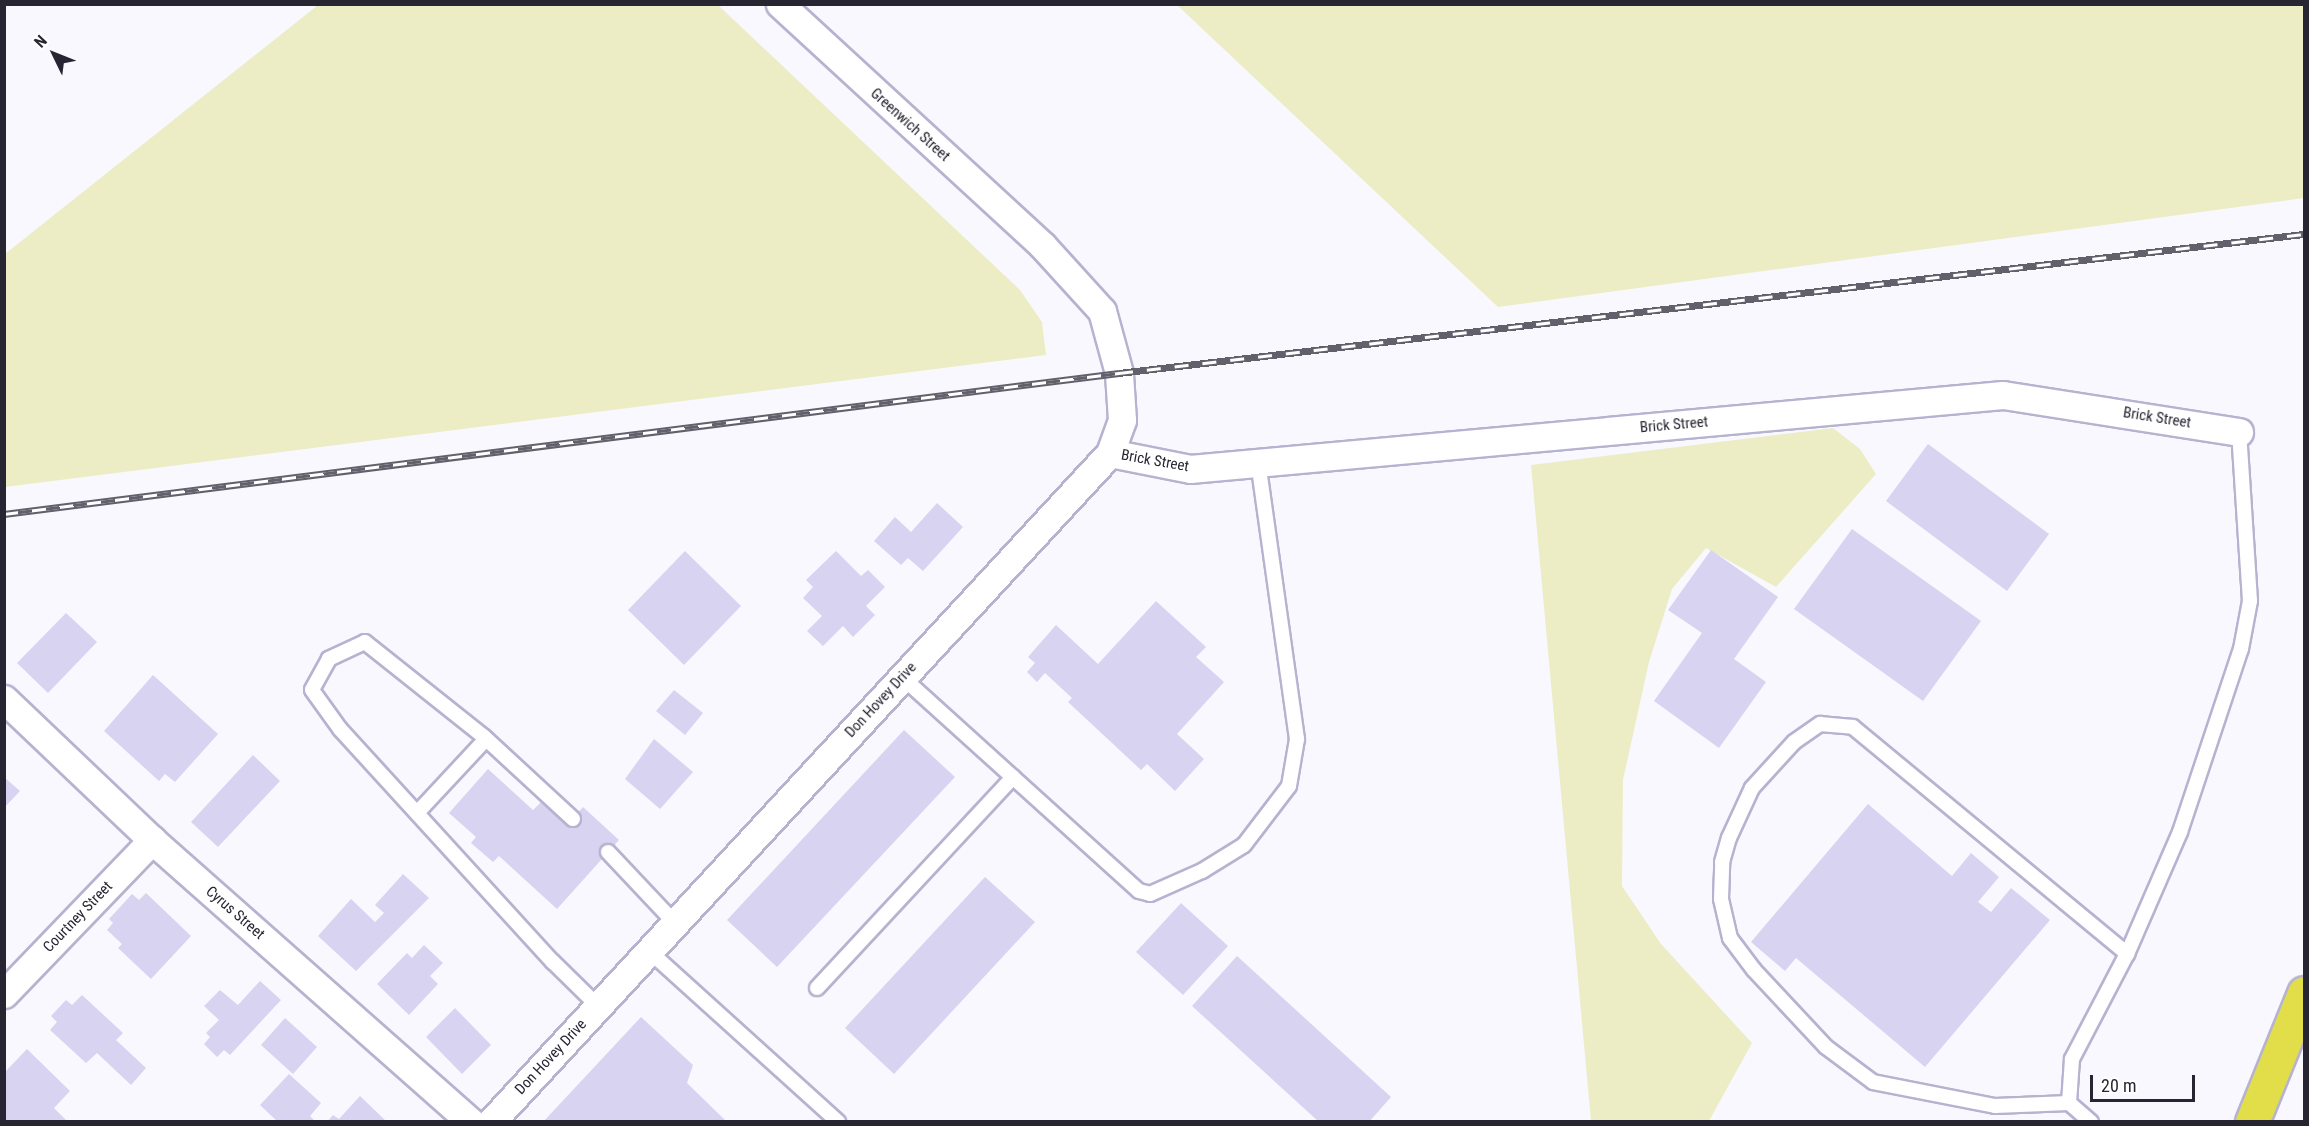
<!DOCTYPE html>
<style>
body{margin:0}
#map{position:relative;width:2309px;height:1126px;overflow:hidden;background:#f9f8ff;font-family:"Roboto Condensed",sans-serif}
div>[style]{position:absolute}
.green>*{inset:0;background:#ecedc5}
.building>*{inset:0;background:#d7d3f1}
.roads{filter:drop-shadow(2px 0 #b6b3d0) drop-shadow(-2px 0 #b6b3d0) drop-shadow(0 2px #b6b3d0) drop-shadow(0 -2px #b6b3d0)}
.service>*{height:14px;margin:-7px;padding:0 7px;transform-origin:7px;border-radius:7px;background:#fff}
.minor>*{height:27px;margin:-13.5px;padding:0 13.5px;transform-origin:13.5px;border-radius:13.5px;background:#fff}
.trunk>*{height:33px;margin:-16.5px;padding:0 16.5px;transform-origin:16.5px;border-radius:16.5px;background:#e2de4a}
.rail>*{height:7px;margin-top:-3.5px;transform-origin:0;background:repeating-linear-gradient(90deg,#fff 0 14px,#62606b 0 28px);box-sizing:border-box;border-block:2px solid #62606b}
span{translate:-50% -50%;white-space:nowrap;text-align:center;line-height:1.15;-webkit-text-stroke:5px #fff;paint-order:stroke}
.street-label{font-size:15px;color:#272531}
.frame{position:absolute;inset:0;border:6px solid #272531;pointer-events:none}
.north{position:absolute;left:24px;top:24px;width:60px;height:60px;-webkit-text-stroke:4px #fff;paint-order:stroke;rotate:313deg;font-size:16px;font-weight:700;line-height:24px;text-align:center;color:#272531}
.north::after{content:'';display:block;margin:auto;width:21px;height:27px;background:#272531;clip-path:polygon(50% 0,100% 100%,50% 72%,0 100%)}
.scale{position:absolute;left:2090px;top:1075px;width:105px;height:27px;box-sizing:border-box;border:3px solid #272531;border-top:0;padding-left:8px;font-size:18px;line-height:21px;white-space:nowrap;color:#272531;-webkit-text-stroke:4px #fff;paint-order:stroke}
</style>
<div id="map">
<div class="green">
<i style="clip-path:polygon(318px 5px,718px 5px,1020px 290px,1042px 322px,1046px 355px,5px 487px,5px 254px)"></i>
<i style="clip-path:polygon(1177px 5px,2304px 5px,2304px 198px,1498px 307px)"></i>
<i style="clip-path:polygon(1833px 428px,1860px 449px,1876px 474px,1776px 587px,1706px 548px,1672px 589px,1649px 662px,1623px 780px,1622px 886px,1661px 944px,1752px 1043px,1709px 1121px,1591px 1121px,1531px 465px)"></i>
</div>
<div class="building">
<i style="clip-path:polygon(1928px 444px,2049px 534px,2007px 591px,1886px 501px)"></i>
<i style="clip-path:polygon(937px 503px,963px 527px,923px 571px,908px 558px,901px 565px,874px 541px,895px 517px,911px 532px)"></i>
<i style="clip-path:polygon(1852px 529px,1981px 621px,1923px 701px,1794px 609px)"></i>
<i style="clip-path:polygon(1711px 550px,1778px 597px,1734px 659px,1766px 682px,1719px 748px,1654px 701px,1702px 633px,1668px 610px)"></i>
<i style="clip-path:polygon(685px 551px,741px 606px,684px 665px,628px 610px)"></i>
<i style="clip-path:polygon(836px 551px,861px 576px,868px 570px,885px 587px,866px 606px,875px 615px,853px 637px,843px 626px,823px 646px,807px 631px,822px 616px,803px 598px,813px 587px,806px 580px)"></i>
<i style="clip-path:polygon(1156px 601px,1206px 647px,1196px 657px,1224px 682px,1177px 734px,1204px 759px,1175px 791px,1147px 764px,1141px 770px,1068px 702px,1072px 698px,1045px 673px,1037px 682px,1027px 672px,1035px 663px,1028px 657px,1056px 625px,1098px 664px)"></i>
<i style="clip-path:polygon(66px 613px,97px 642px,48px 693px,17px 663px)"></i>
<i style="clip-path:polygon(153px 675px,218px 734px,175px 782px,165px 774px,159px 781px,104px 731px)"></i>
<i style="clip-path:polygon(674px 690px,703px 713px,685px 735px,656px 711px)"></i>
<i style="clip-path:polygon(904px 730px,955px 777px,777px 967px,727px 920px)"></i>
<i style="clip-path:polygon(654px 739px,693px 772px,660px 809px,625px 779px)"></i>
<i style="clip-path:polygon(253px 755px,280px 781px,218px 847px,191px 822px)"></i>
<i style="clip-path:polygon(488px 769px,533px 810px,544px 799px,569px 822px,583px 807px,619px 840px,557px 909px,499px 856px,493px 862px,471px 843px,476px 837px,449px 813px)"></i>
<i style="clip-path:polygon(4px 777px,20px 791px,4px 808px)"></i>
<i style="clip-path:polygon(1868px 804px,1952px 876px,1971px 853px,1999px 877px,1978px 902px,1991px 912px,2011px 888px,2050px 920px,1925px 1067px,1796px 958px,1785px 971px,1751px 942px)"></i>
<i style="clip-path:polygon(403px 874px,429px 898px,356px 971px,318px 936px,351px 899px,375px 922px,384px 913px,375px 905px)"></i>
<i style="clip-path:polygon(985px 877px,1035px 922px,894px 1074px,845px 1028px)"></i>
<i style="clip-path:polygon(146px 893px,191px 936px,151px 979px,118px 948px,122px 944px,107px 930px,113px 923px,109px 919px,132px 894px,139px 900px)"></i>
<i style="clip-path:polygon(1181px 903px,1228px 946px,1183px 995px,1136px 952px)"></i>
<i style="clip-path:polygon(424px 945px,443px 963px,430px 976px,438px 984px,409px 1015px,377px 984px,407px 953px,412px 958px)"></i>
<i style="clip-path:polygon(1237px 956px,1391px 1097px,1369px 1122px,1319px 1122px,1192px 1006px)"></i>
<i style="clip-path:polygon(260px 981px,281px 1000px,230px 1055px,224px 1050px,217px 1057px,204px 1044px,210px 1037px,206px 1033px,219px 1020px,204px 1006px,220px 990px,238px 1005px)"></i>
<i style="clip-path:polygon(82px 995px,123px 1033px,116px 1040px,146px 1068px,131px 1085px,97px 1053px,86px 1063px,50px 1030px,57px 1022px,51px 1016px,66px 1000px,72px 1005px)"></i>
<i style="clip-path:polygon(455px 1008px,491px 1045px,462px 1074px,426px 1037px)"></i>
<i style="clip-path:polygon(641px 1017px,693px 1065px,687px 1083px,727px 1122px,543px 1122px)"></i>
<i style="clip-path:polygon(285px 1018px,317px 1047px,293px 1074px,261px 1045px)"></i>
<i style="clip-path:polygon(27px 1049px,70px 1091px,54px 1108px,68px 1122px,4px 1122px,4px 1073px)"></i>
<i style="clip-path:polygon(289px 1074px,321px 1103px,310px 1116px,316px 1122px,278px 1122px,260px 1105px)"></i>
<i style="clip-path:polygon(360px 1096px,387px 1122px,327px 1122px,333px 1115px,339px 1119px)"></i>
</div>
<div class="roads">
<div class="service">
<i style="left:902px;top:677px;width:319px;rotate:42.1deg"></i>
<i style="left:1139px;top:891px;width:11px;rotate:15deg"></i>
<i style="left:1150px;top:894px;width:57px;rotate:-23.9deg"></i>
<i style="left:1202px;top:871px;width:49px;rotate:-31.8deg"></i>
<i style="left:1244px;top:845px;width:74px;rotate:-52.7deg"></i>
<i style="left:1289px;top:786px;width:48px;rotate:-80.3deg"></i>
<i style="left:1297px;top:739px;width:279px;rotate:-98deg"></i>
<i style="left:417px;top:813px;width:101px;rotate:-47deg"></i>
<i style="left:573px;top:819px;width:122px;rotate:-137.3deg"></i>
<i style="left:483px;top:736px;width:151px;rotate:-141.5deg"></i>
<i style="left:365px;top:642px;width:40px;rotate:155deg"></i>
<i style="left:329px;top:659px;width:35px;rotate:119deg"></i>
<i style="left:312px;top:690px;width:48px;rotate:54.3deg"></i>
<i style="left:340px;top:729px;width:316px;rotate:47.6deg"></i>
<i style="left:553px;top:962px;width:63px;rotate:44.4deg"></i>
<i style="left:608px;top:852px;width:98px;rotate:46.7deg"></i>
<i style="left:649px;top:951px;width:255px;rotate:42.1deg"></i>
<i style="left:817px;top:988px;width:288px;rotate:-47.1deg"></i>
<i style="left:2069px;top:1103px;width:74px;rotate:177.7deg"></i>
<i style="left:1995px;top:1106px;width:124px;rotate:-168.9deg"></i>
<i style="left:1873px;top:1082px;width:59px;rotate:-143.3deg"></i>
<i style="left:1826px;top:1047px;width:105px;rotate:-133.1deg"></i>
<i style="left:1754px;top:970px;width:40px;rotate:-127deg"></i>
<i style="left:1730px;top:938px;width:40px;rotate:-103deg"></i>
<i style="left:1721px;top:899px;width:37px;rotate:-88deg"></i>
<i style="left:1722px;top:862px;width:25px;rotate:-74deg"></i>
<i style="left:1729px;top:838px;width:55px;rotate:-65.3deg"></i>
<i style="left:1752px;top:788px;width:62px;rotate:-47.6deg"></i>
<i style="left:1794px;top:742px;width:32px;rotate:-35deg"></i>
<i style="left:1820px;top:724px;width:33px;rotate:5deg"></i>
<i style="left:1853px;top:727px;width:356px;rotate:39.6deg"></i>
<i style="left:2091px;top:1122px;width:29px;rotate:-139deg"></i>
<i style="left:2069px;top:1103px;width:44px;rotate:-86.1deg"></i>
<i style="left:2072px;top:1059px;width:119px;rotate:-62.4deg"></i>
<i style="left:2127px;top:954px;width:133px;rotate:-66.5deg"></i>
<i style="left:2180px;top:832px;width:193px;rotate:-71.6deg"></i>
<i style="left:2241px;top:649px;width:49px;rotate:-79.4deg"></i>
<i style="left:2250px;top:601px;width:169px;rotate:-93.7deg"></i>
</div>
<div class="minor">
<i style="left:1110px;top:453px;width:82px;rotate:11.3deg"></i>
<i style="left:1190px;top:469px;width:816px;rotate:-5.2deg"></i>
<i style="left:2003px;top:395px;width:239px;rotate:8.9deg"></i>
<i style="left:4px;top:699px;width:204px;rotate:43.6deg"></i>
<i style="left:152px;top:840px;width:426px;rotate:41.5deg"></i>
<i style="left:4px;top:994px;width:214px;rotate:-46.1deg"></i>
<i style="left:491px;top:1122px;width:911px;rotate:-47.22deg"></i>
<i style="left:1110px;top:453px;width:35px;rotate:-70deg"></i>
<i style="left:1122px;top:420px;width:47px;rotate:-93.7deg"></i>
<i style="left:1119px;top:373px;width:64px;rotate:-105.3deg"></i>
<i style="left:1102px;top:311px;width:89px;rotate:-132.3deg"></i>
<i style="left:1042px;top:245px;width:356px;rotate:-137.4deg"></i>
</div>
<div class="trunk">
<i style="left:2252px;top:1122px;width:139px;rotate:-68deg"></i>
</div>
</div>
<div class="rail">
<i style="left:4px;top:514px;width:1124px;rotate:-7.21deg"></i>
<i style="left:1119px;top:373px;width:1193px;rotate:-6.69deg"></i>
</div>
<div class="street-label">
<span style="left:910px;top:125px;rotate:42deg">Greenwich Street</span>
<span style="left:2157px;top:418px;rotate:9deg">Brick Street</span>
<span style="left:1674px;top:425px;rotate:-5deg">Brick Street</span>
<span style="left:1155px;top:461px;rotate:10deg">Brick Street</span>
<span style="left:881px;top:700px;rotate:-47deg">Don Hovey Drive</span>
<span style="left:235px;top:913px;rotate:41deg">Cyrus Street</span>
<span style="left:78px;top:917px;rotate:-46deg">Courtney Street</span>
<span style="left:551px;top:1057px;rotate:-47deg">Don Hovey Drive</span>
</div>
<div class="frame"></div>
<div class="north">N</div>
<div class="scale">20 m</div>
</div>
